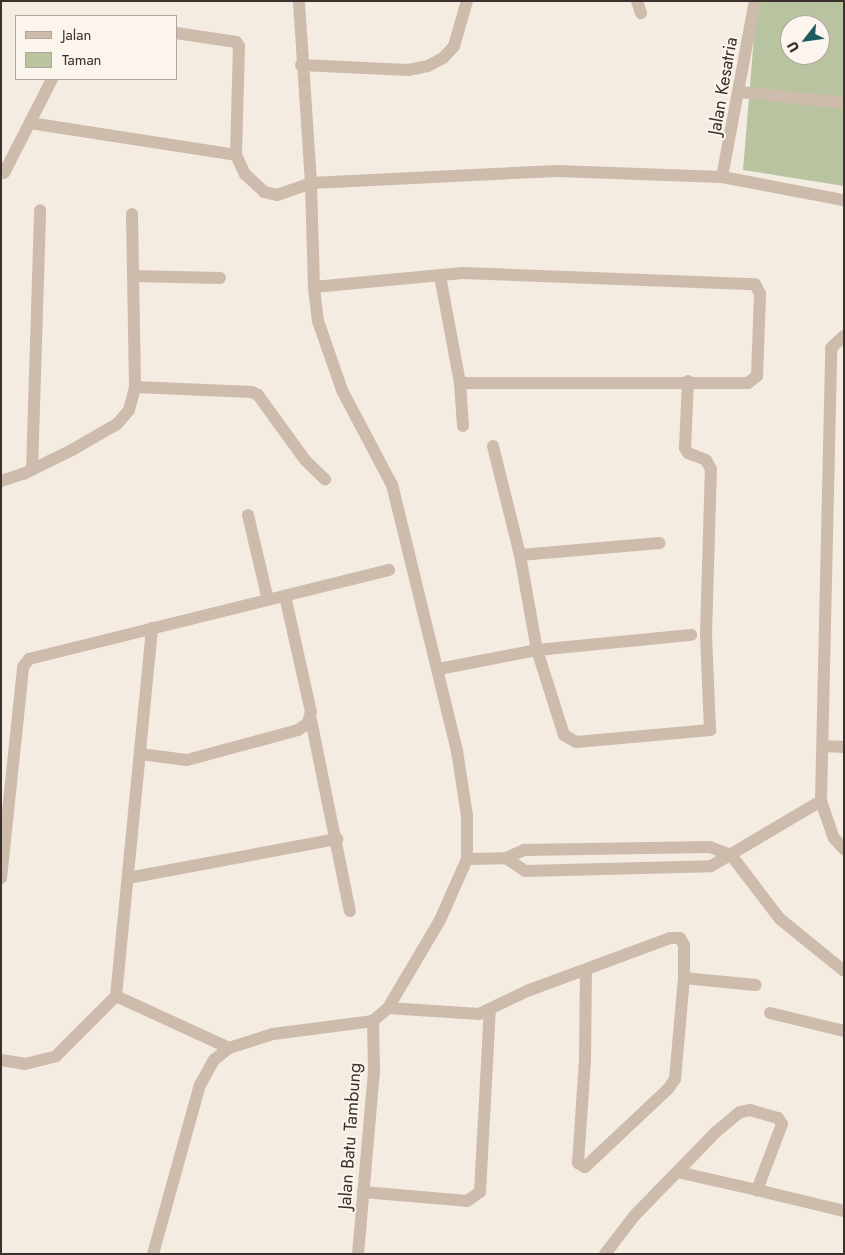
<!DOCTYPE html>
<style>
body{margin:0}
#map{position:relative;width:845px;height:1255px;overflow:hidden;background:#f4ebe1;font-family:Jost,sans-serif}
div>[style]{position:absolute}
.green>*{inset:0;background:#b8c4a0}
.minor>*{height:12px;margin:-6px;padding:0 6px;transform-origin:6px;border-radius:6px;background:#cdbbac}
span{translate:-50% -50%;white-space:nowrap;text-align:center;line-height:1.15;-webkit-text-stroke:4px #fbf5ee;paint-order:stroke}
.street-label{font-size:18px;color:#3b302b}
.frame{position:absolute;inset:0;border:2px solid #3b302b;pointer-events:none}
.legend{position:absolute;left:15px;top:15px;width:162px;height:65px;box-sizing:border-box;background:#fbf5ee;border:1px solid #aea6a0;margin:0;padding:6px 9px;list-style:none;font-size:15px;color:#3b302b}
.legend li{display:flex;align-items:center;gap:10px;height:25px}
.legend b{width:25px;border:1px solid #aea6a0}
.north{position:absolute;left:780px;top:15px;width:50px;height:50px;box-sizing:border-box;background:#fbf5ee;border:1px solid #aea6a0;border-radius:50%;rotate:240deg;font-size:14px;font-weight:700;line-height:20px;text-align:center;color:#3b302b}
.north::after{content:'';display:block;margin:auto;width:18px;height:22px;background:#1f5a5e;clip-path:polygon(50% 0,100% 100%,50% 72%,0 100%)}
</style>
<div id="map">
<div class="green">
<i style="clip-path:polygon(evenodd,757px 1px,844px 1px,844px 186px,743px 170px,757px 1px,790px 25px,820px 25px,820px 55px,790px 55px,790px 25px)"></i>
</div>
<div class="minor">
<i style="left:637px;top:1px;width:13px;rotate:72deg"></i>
<i style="left:176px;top:33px;width:61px;rotate:8.5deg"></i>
<i style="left:236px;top:42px;width:5px;rotate:53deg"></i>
<i style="left:239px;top:46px;width:109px;rotate:91.6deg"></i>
<i style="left:236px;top:155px;width:21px;rotate:65deg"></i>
<i style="left:245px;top:174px;width:26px;rotate:43deg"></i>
<i style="left:264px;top:192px;width:13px;rotate:13deg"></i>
<i style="left:277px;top:195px;width:36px;rotate:-19deg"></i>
<i style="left:311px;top:183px;width:246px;rotate:-2.8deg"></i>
<i style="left:557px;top:171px;width:165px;rotate:2.1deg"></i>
<i style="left:722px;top:177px;width:124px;rotate:10.7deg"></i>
<i style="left:301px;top:65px;width:107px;rotate:2.7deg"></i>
<i style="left:408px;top:70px;width:20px;rotate:-11deg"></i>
<i style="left:428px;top:66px;width:17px;rotate:-28deg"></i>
<i style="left:443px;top:58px;width:16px;rotate:-47deg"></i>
<i style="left:454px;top:46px;width:47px;rotate:-73.9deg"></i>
<i style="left:740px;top:92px;width:105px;rotate:6deg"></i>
<i style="left:30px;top:123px;width:208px;rotate:8.8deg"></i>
<i style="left:4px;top:173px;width:106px;rotate:-62.9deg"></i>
<i style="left:722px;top:177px;width:179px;rotate:-79.4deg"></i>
<i style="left:133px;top:276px;width:87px;rotate:1.3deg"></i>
<i style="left:440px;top:276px;width:109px;rotate:79.4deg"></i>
<i style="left:460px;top:383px;width:43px;rotate:86deg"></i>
<i style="left:314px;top:287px;width:149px;rotate:-5.4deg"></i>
<i style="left:462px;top:273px;width:293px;rotate:2.2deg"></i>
<i style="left:755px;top:284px;width:11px;rotate:63deg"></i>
<i style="left:760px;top:294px;width:82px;rotate:92.1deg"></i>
<i style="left:757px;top:376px;width:11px;rotate:142deg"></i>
<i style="left:748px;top:383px;width:288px;rotate:180deg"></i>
<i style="left:135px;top:387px;width:117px;rotate:2.4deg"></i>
<i style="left:252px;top:392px;width:7px;rotate:27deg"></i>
<i style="left:258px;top:395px;width:80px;rotate:54.1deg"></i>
<i style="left:305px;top:460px;width:28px;rotate:44deg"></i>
<i style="left:493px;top:446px;width:112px;rotate:76.1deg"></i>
<i style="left:520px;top:555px;width:97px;rotate:79.9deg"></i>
<i style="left:537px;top:650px;width:89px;rotate:72.4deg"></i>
<i style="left:564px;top:735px;width:14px;rotate:30deg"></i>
<i style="left:576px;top:742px;width:135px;rotate:-5.1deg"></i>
<i style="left:710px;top:730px;width:96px;rotate:-92.4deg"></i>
<i style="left:706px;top:634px;width:165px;rotate:-88.3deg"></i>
<i style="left:711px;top:469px;width:10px;rotate:-119deg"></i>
<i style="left:706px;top:460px;width:19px;rotate:-159deg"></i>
<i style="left:688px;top:453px;width:6px;rotate:-121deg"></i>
<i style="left:685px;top:448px;width:67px;rotate:-87.4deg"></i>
<i style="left:32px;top:470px;width:260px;rotate:-88.2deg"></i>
<i style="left:1px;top:481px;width:23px;rotate:-18deg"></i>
<i style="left:23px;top:474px;width:55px;rotate:-26.1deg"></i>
<i style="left:72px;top:450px;width:52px;rotate:-30deg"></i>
<i style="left:117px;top:424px;width:18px;rotate:-49deg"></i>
<i style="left:129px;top:410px;width:24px;rotate:-75deg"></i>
<i style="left:135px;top:387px;width:173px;rotate:-91deg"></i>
<i style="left:248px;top:515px;width:87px;rotate:76.8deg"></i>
<i style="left:520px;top:555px;width:140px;rotate:-4.9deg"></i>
<i style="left:439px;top:669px;width:100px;rotate:-11deg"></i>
<i style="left:537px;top:650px;width:155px;rotate:-5.6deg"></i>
<i style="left:311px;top:720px;width:195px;rotate:78.5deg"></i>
<i style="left:823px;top:746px;width:21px;rotate:3deg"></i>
<i style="left:140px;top:754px;width:47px;rotate:7.3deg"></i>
<i style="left:187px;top:760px;width:115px;rotate:-15.1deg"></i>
<i style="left:298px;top:730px;width:12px;rotate:-35deg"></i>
<i style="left:308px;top:723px;width:11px;rotate:-75deg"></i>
<i style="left:311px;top:712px;width:119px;rotate:-102.6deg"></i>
<i style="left:821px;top:801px;width:39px;rotate:71deg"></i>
<i style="left:834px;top:838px;width:15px;rotate:48deg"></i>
<i style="left:506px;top:858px;width:23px;rotate:34deg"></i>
<i style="left:525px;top:871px;width:186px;rotate:-1.5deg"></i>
<i style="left:711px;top:866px;width:128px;rotate:-30.6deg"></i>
<i style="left:821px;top:801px;width:453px;rotate:-88.7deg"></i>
<i style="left:831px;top:348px;width:18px;rotate:-43deg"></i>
<i style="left:467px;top:859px;width:39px;rotate:-1deg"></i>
<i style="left:506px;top:858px;width:20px;rotate:-24deg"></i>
<i style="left:524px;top:850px;width:186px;rotate:-0.9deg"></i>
<i style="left:710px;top:847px;width:22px;rotate:21deg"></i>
<i style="left:731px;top:855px;width:81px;rotate:52.6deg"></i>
<i style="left:780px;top:919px;width:82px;rotate:39.1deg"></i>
<i style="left:1px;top:878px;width:212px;rotate:-84deg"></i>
<i style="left:23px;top:667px;width:10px;rotate:-53deg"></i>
<i style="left:29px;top:659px;width:371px;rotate:-13.9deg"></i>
<i style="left:128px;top:878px;width:213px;rotate:-10.6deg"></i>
<i style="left:684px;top:978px;width:72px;rotate:5.6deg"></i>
<i style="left:116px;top:996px;width:370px;rotate:-84.4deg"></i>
<i style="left:388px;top:1008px;width:91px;rotate:3.8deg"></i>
<i style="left:479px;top:1014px;width:53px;rotate:-25.6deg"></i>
<i style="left:527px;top:991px;width:153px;rotate:-20.3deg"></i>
<i style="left:670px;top:938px;width:10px"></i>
<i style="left:680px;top:938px;width:8px;rotate:60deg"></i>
<i style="left:684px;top:945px;width:33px;rotate:90deg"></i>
<i style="left:684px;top:978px;width:101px;rotate:95.1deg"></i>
<i style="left:675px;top:1079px;width:12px;rotate:125deg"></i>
<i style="left:668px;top:1089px;width:114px;rotate:136.8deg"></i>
<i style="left:585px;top:1167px;width:8px;rotate:-150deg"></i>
<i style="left:578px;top:1163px;width:103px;rotate:-86.1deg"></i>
<i style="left:585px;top:1060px;width:90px;rotate:-89.4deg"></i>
<i style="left:770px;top:1013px;width:76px;rotate:13.7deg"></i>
<i style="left:1px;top:1060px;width:24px;rotate:9deg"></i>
<i style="left:25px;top:1064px;width:32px;rotate:-14deg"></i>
<i style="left:56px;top:1056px;width:85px;rotate:-45deg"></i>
<i style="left:116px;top:996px;width:124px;rotate:24.7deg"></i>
<i style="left:757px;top:1190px;width:89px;rotate:13.6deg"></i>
<i style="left:363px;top:1192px;width:104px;rotate:4.9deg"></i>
<i style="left:467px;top:1201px;width:16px;rotate:-35deg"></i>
<i style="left:480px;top:1192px;width:183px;rotate:-86.9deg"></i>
<i style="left:153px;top:1254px;width:175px;rotate:-74.5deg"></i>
<i style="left:200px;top:1085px;width:29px;rotate:-61deg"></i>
<i style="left:214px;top:1060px;width:19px;rotate:-39deg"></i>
<i style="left:229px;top:1048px;width:46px;rotate:-17.7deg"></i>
<i style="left:273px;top:1034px;width:101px;rotate:-7.4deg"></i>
<i style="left:373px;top:1021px;width:20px;rotate:-41deg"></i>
<i style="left:388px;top:1008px;width:102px;rotate:-59.4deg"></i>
<i style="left:440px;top:920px;width:67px;rotate:-66.1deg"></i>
<i style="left:467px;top:859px;width:43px;rotate:-90deg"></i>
<i style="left:467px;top:816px;width:66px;rotate:-98.7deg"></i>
<i style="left:457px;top:751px;width:274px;rotate:-103.7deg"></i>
<i style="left:392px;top:485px;width:107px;rotate:-117.8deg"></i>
<i style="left:342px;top:390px;width:73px;rotate:-109.2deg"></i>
<i style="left:318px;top:321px;width:34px;rotate:-97deg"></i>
<i style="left:314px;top:287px;width:104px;rotate:-91.7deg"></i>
<i style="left:311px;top:183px;width:182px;rotate:-93.8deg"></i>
<i style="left:358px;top:1254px;width:183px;rotate:-85deg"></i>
<i style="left:374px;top:1072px;width:51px;rotate:-91.1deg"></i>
<i style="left:605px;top:1254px;width:49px;rotate:-52.4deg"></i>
<i style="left:635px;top:1215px;width:116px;rotate:-45.7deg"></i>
<i style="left:716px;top:1132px;width:31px;rotate:-40deg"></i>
<i style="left:740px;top:1112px;width:10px;rotate:-11deg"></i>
<i style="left:750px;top:1110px;width:29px;rotate:16deg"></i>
<i style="left:778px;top:1118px;width:7px;rotate:56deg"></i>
<i style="left:782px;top:1124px;width:71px;rotate:110.7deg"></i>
<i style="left:757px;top:1190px;width:82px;rotate:-167.3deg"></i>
</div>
<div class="street-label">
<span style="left:723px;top:86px;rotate:-80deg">Jalan Kesatria</span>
<span style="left:350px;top:1136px;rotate:-86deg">Jalan Batu Tambung</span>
</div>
<div class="frame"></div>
<ul class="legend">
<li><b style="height:6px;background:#cdbbac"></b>Jalan</li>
<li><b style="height:14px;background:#b8c4a0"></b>Taman</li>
</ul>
<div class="north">U</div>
</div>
